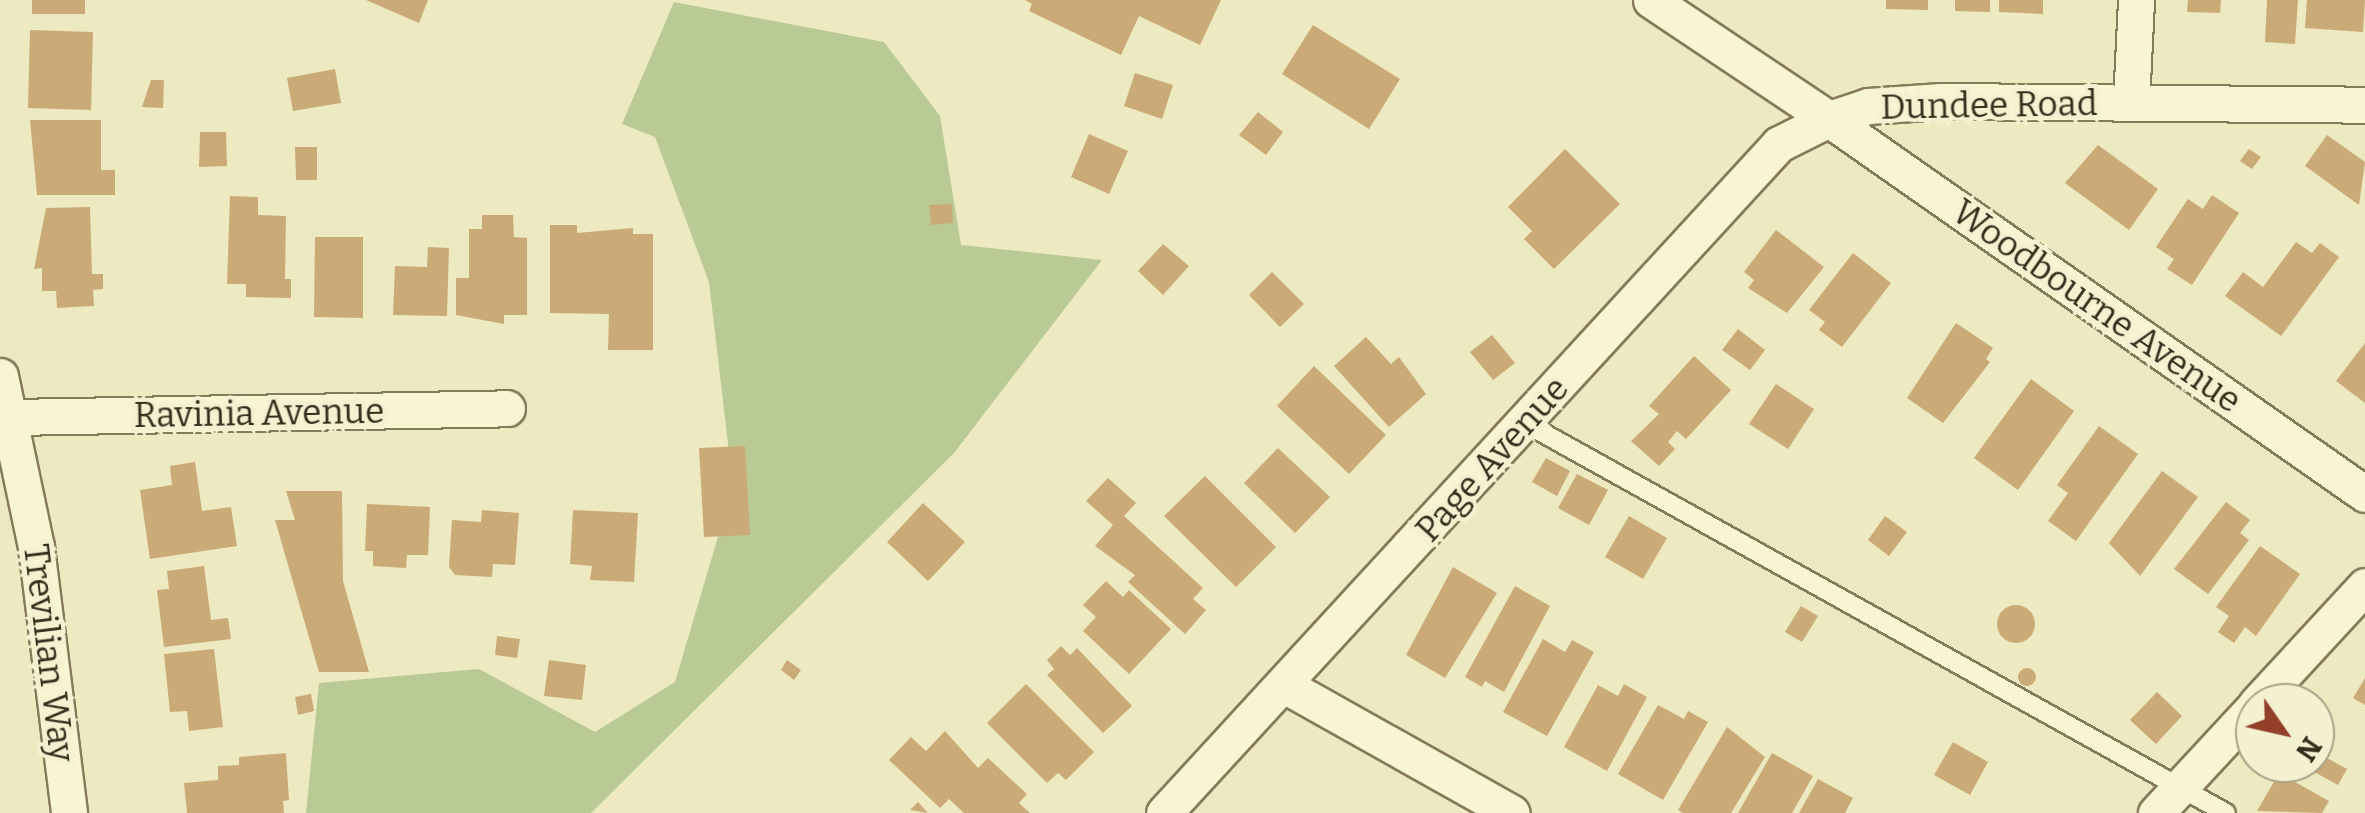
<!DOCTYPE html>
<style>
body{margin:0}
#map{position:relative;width:2365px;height:813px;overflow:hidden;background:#ede9c0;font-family:Bitter,serif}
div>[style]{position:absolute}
.green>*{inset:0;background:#b9ca95}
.building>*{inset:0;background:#caab77}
.round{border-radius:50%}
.roads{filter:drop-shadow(2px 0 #857a59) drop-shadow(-2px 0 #857a59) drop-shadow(0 2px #857a59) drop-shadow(0 -2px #857a59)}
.service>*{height:18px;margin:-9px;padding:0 9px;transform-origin:9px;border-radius:9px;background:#f8f5d3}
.minor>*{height:35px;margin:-17.5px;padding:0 17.5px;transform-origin:17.5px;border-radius:17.5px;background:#f8f5d3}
span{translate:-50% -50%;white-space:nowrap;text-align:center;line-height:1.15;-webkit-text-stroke:8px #f4f1d0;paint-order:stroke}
.street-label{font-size:35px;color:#352e1d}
.north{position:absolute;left:2235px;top:683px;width:100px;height:100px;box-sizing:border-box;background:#f4f1d0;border:2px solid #a8a388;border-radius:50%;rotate:124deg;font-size:28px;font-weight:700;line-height:40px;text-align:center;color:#352e1d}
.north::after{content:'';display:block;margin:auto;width:35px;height:45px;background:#933f2a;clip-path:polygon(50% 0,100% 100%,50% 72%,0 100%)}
</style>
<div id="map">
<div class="green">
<i style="clip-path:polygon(674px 2px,884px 42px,940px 116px,961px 245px,1102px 260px,954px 453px,591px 813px,306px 813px,319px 683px,479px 669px,595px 732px,675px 682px,733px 486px,709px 282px,655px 137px,622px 124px)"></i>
</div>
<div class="building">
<i style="clip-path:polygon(32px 0,85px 0,85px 14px,32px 14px)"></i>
<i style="clip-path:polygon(366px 0,428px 0,419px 23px)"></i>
<i style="clip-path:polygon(1025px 0,1221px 0,1200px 45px,1139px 16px,1121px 55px,1029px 11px,1032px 4px)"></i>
<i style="clip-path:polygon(1886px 0,1928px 0,1928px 10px,1886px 9px)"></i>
<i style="clip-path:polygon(1955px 0,1990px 0,1990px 12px,1955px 11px)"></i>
<i style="clip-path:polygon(1999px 0,2043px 0,2043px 14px,1999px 12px)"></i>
<i style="clip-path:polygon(2188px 0,2221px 0,2220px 13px,2187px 12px)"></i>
<i style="clip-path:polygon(2267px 0,2298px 0,2295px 44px,2265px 42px)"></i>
<i style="clip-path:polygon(2307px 0,2365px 0,2363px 32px,2305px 28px)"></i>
<i style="clip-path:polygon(1313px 25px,1400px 79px,1369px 129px,1282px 74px)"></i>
<i style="clip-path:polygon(30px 30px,93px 32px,91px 110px,28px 108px)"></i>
<i style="clip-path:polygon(335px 69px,341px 103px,293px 111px,287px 78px)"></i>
<i style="clip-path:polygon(1135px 73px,1173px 85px,1162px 119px,1124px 106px)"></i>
<i style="clip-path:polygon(151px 80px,164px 80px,163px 108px,142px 107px)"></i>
<i style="clip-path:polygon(1258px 112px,1283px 132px,1266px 155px,1239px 135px)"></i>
<i style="clip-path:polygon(30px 120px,101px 120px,101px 170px,115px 170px,115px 195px,37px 195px)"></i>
<i style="clip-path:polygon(200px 132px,226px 132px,227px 166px,199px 167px)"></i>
<i style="clip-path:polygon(1089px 134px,1128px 151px,1109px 194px,1071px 177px)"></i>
<i style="clip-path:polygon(2327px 135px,2365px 162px,2359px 205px,2305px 166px)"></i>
<i style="clip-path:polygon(2098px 145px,2158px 189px,2129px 230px,2065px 183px)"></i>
<i style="clip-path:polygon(295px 147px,317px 147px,317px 180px,296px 180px)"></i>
<i style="clip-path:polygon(1565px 149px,1620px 204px,1554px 269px,1524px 239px,1532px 231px,1508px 207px)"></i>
<i style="clip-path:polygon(2249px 149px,2261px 157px,2252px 169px,2240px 161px)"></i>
<i style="clip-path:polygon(2212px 195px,2239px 213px,2192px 285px,2167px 269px,2174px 259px,2156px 247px,2188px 199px,2203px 209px)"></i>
<i style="clip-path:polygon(230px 196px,258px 197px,258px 215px,286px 216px,285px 279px,291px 279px,291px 298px,246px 297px,246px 284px,227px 284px)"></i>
<i style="clip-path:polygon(952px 204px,953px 223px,931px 225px,929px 205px)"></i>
<i style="clip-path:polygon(90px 207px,92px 274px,103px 274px,103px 289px,93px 290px,94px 306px,57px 308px,56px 291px,42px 291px,42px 268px,34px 269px,46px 208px)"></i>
<i style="clip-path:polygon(482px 215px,513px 215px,514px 237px,527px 238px,527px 315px,504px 315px,504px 324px,456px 315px,456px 278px,469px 278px,469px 229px,482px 229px)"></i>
<i style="clip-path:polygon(550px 225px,577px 225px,577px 233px,633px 228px,633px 234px,653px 234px,653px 350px,608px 350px,609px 314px,550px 313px)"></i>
<i style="clip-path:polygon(1776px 230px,1824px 267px,1787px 313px,1748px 288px,1754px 280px,1744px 272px)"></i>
<i style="clip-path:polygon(315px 237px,363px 237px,363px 318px,314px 317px)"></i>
<i style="clip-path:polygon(2296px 242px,2312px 253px,2320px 243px,2339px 257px,2281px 336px,2225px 296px,2243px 272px,2263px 287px)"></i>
<i style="clip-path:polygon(1163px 244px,1189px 266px,1163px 295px,1138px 271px)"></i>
<i style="clip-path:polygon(428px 247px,449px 248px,447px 316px,393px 315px,395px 266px,427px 267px)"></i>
<i style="clip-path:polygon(1853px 253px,1891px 283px,1842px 347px,1819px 330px,1825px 322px,1809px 310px)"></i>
<i style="clip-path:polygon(1272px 272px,1304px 304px,1280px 327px,1249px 295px)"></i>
<i style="clip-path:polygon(1956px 323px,1993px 348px,1986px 359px,1990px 362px,1943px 423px,1907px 398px)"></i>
<i style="clip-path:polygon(1738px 329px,1765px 350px,1750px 370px,1722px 350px)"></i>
<i style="clip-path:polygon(1492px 335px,1515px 363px,1493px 380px,1470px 352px)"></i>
<i style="clip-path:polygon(1366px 337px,1391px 364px,1399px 357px,1426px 394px,1389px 427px,1334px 366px)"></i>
<i style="clip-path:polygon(2365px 343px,2365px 403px,2336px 381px)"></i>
<i style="clip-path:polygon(1694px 356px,1731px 390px,1686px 439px,1677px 431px,1668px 442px,1675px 449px,1659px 466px,1631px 441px,1659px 414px,1649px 406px)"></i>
<i style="clip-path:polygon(1314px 366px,1386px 435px,1349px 474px,1277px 406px)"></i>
<i style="clip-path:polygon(2031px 379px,2074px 411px,2018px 490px,1974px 458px)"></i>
<i style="clip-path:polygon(1776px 384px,1814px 409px,1788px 449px,1749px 424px)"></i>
<i style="clip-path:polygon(2099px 426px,2138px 454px,2076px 541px,2048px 521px,2068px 493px,2057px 485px)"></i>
<i style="clip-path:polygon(745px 446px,750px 535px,704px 537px,699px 448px)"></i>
<i style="clip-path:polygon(1278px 448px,1330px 497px,1295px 533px,1244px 483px)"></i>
<i style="clip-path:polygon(1546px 458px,1570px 471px,1557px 496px,1532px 482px)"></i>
<i style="clip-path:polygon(195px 462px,202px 511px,231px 507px,237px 546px,150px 559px,140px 490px,172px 485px,170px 466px)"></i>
<i style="clip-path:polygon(2162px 471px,2198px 497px,2140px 576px,2109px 543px)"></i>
<i style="clip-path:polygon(1577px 474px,1608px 490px,1589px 525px,1558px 508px)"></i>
<i style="clip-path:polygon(1205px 476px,1276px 547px,1236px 587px,1164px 516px)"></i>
<i style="clip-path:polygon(1108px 478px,1136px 503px,1124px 516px,1203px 588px,1193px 599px,1206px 610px,1185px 634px,1128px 582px,1135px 575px,1095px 546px,1113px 525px,1086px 501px)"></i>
<i style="clip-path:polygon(286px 491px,342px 491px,343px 581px,369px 672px,319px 672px,275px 520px,295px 520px)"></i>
<i style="clip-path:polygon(2226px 502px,2250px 520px,2240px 533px,2249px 540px,2208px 594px,2174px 569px)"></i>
<i style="clip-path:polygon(923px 503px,965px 542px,928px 581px,887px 542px)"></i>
<i style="clip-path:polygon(367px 504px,430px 507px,428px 555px,407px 555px,406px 568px,373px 566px,373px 551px,365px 551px)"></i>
<i style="clip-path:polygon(482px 510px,519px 513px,515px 565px,493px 564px,492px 577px,455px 575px,449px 567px,452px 520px,481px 522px)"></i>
<i style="clip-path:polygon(573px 510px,638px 513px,634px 582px,590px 580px,592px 566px,570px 564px)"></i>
<i style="clip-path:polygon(1629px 516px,1667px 538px,1643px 579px,1605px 557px)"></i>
<i style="clip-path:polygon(1885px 516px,1907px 532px,1889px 556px,1868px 540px)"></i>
<i style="clip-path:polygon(2260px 546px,2300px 574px,2256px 636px,2245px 627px,2234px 643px,2218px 632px,2229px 616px,2216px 607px)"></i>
<i style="clip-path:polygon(204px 566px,211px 620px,228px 618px,231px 639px,164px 647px,157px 590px,169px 589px,167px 571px)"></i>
<i style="clip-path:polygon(1453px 567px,1497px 593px,1445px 678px,1406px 655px)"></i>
<i style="clip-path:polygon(1106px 581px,1123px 597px,1129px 590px,1171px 629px,1129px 674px,1083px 631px,1096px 617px,1083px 605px)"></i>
<i style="clip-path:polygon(1515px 586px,1550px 606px,1504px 692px,1485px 681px,1482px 687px,1465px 677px)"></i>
<i class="round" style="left:1997px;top:605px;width:38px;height:38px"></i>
<i style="clip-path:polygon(1801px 606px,1818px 616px,1802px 642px,1785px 632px)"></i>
<i style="clip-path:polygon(497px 636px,520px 639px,517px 658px,495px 655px)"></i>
<i style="clip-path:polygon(1543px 639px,1565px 652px,1572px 640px,1594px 652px,1547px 736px,1503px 712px)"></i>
<i style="clip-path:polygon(1061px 646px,1070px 655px,1077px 648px,1132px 706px,1103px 733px,1047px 675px,1054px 669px,1047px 660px)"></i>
<i style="clip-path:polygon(214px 649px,223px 727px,189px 731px,187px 711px,170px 712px,164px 654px)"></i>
<i style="clip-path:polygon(549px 660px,586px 665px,582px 700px,544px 696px)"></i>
<i style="clip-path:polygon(787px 660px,801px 670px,794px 680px,781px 670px)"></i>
<i class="round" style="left:2018px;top:668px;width:18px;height:18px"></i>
<i style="clip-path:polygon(2365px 678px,2365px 705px,2353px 698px)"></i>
<i style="clip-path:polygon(1026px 684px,1094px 752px,1066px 780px,1058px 773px,1047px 783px,987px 723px)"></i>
<i style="clip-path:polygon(1624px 684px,1647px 697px,1607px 771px,1564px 747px,1598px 685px,1618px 696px)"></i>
<i style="clip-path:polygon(2157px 692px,2182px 716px,2156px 744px,2130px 720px)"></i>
<i style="clip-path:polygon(311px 694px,314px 711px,298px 715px,295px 697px)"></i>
<i style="clip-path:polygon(1658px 705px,1684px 719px,1688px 711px,1708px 722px,1663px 800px,1618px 774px)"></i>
<i style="clip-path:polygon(1727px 727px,1765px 757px,1731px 813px,1683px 813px,1678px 810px)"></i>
<i style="clip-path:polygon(945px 731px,978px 768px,988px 758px,1027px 794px,1019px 803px,1030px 813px,964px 813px,949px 799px,940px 808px,889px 760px,911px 737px,926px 751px)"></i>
<i style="clip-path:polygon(1953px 742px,1988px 762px,1970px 795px,1934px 775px)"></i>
<i style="clip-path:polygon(2316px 752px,2347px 769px,2338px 785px,2307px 768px)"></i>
<i style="clip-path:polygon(286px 753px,289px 800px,283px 801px,284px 813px,187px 813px,184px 783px,218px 780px,218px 766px,239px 765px,239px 757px)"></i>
<i style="clip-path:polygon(1772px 753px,1813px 776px,1792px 813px,1738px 813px)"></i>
<i style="clip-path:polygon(2279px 773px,2329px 801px,2322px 813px,2257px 811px)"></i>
<i style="clip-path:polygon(1818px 779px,1853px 798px,1845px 813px,1799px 813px)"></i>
<i style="clip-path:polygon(918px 802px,928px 813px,910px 810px)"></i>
</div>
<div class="roads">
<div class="service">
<i style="left:1525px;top:423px;width:802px;rotate:29.09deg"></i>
</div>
<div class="minor">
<i style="left:1651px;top:0;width:214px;rotate:33.8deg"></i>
<i style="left:1829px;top:119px;width:41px;rotate:-18.4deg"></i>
<i style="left:1868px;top:106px;width:73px;rotate:-3.9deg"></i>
<i style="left:1941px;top:101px;width:424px;rotate:0.5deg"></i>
<i style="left:2131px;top:103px;width:103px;rotate:-87.2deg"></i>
<i style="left:0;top:376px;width:175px;rotate:78.1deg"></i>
<i style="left:36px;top:547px;width:268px;rotate:82.9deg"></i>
<i style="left:11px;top:417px;width:496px;rotate:-1deg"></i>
<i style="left:1284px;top:685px;width:261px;rotate:29.3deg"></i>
<i style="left:2257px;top:703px;width:159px;rotate:-47.3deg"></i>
<i style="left:1164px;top:813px;width:909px;rotate:-47.41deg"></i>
<i style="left:1779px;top:144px;width:56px;rotate:-26.6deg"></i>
<i style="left:1829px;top:119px;width:654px;rotate:34.98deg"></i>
<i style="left:2156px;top:813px;width:146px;rotate:-47.2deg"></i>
</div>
</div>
<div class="street-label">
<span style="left:1989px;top:105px;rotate:-1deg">Dundee Road</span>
<span style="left:2097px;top:306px;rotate:35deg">Woodbourne Avenue</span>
<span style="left:259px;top:413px;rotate:-1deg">Ravinia Avenue</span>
<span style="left:1492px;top:459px;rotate:-48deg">Page Avenue</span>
<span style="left:49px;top:653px;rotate:83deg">Trevilian Way</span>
</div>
<div class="north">N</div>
</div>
